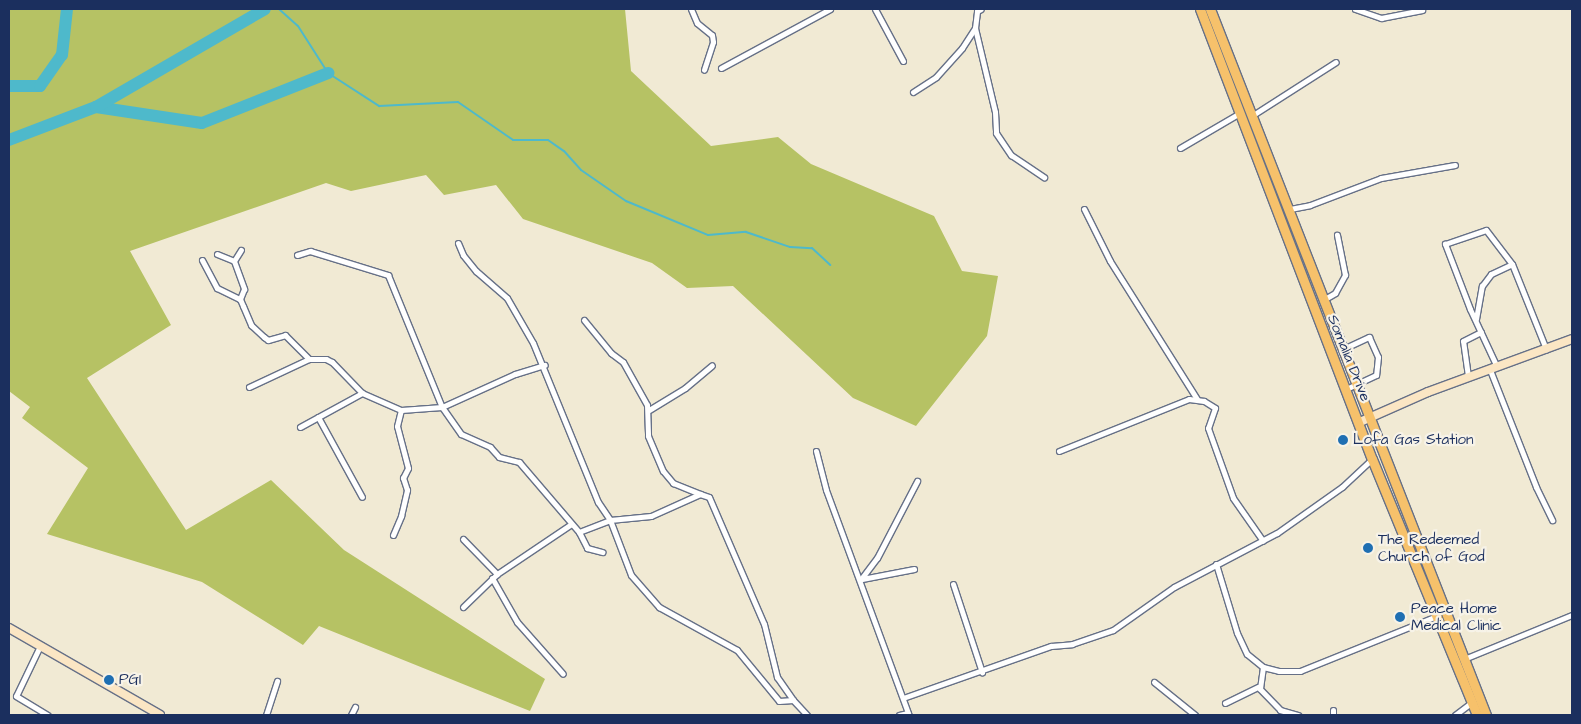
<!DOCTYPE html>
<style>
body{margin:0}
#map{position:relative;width:1581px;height:724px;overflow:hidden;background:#f1ead4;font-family:"Architects Daughter",sans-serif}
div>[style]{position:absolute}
.green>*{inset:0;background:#b6c264}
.stream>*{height:2px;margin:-1px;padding:0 1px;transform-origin:1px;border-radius:1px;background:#4eb9cb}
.river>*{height:12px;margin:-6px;padding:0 6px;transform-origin:6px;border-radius:6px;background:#4eb9cb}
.roads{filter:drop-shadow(1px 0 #667087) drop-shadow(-1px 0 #667087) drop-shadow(0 1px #667087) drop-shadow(0 -1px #667087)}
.street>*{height:5px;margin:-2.5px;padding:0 2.5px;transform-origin:2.5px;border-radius:2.5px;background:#fff}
.secondary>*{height:8px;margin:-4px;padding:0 4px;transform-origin:4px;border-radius:4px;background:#fbe6c4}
.primary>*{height:9px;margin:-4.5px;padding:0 4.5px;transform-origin:4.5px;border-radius:4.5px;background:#f6c16b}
.dots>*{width:14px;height:14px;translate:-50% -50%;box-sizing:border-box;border:2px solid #f7f3e8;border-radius:50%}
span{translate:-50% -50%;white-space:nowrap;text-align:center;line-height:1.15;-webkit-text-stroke:4.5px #f7f3e8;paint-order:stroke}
.street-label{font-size:15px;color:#1b2f5e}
.poi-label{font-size:15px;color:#1b2f5e}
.left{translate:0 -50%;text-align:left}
.frame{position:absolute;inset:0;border:10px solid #1b2f5e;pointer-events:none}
</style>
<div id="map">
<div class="green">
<i style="clip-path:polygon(9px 9px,625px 9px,631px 71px,711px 146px,778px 137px,811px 164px,934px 216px,962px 271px,998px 276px,987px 336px,916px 426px,853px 398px,733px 286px,687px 288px,652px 263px,523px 219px,496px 185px,444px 195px,426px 175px,351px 191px,326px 183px,130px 251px,171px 325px,87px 378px,186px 530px,271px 480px,344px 550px,545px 679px,530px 711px,319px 626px,303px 645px,202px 582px,47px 534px,88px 468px,22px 418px,30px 407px,9px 391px)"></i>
</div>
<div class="stream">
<i style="left:279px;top:9px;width:25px;rotate:42deg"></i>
<i style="left:298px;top:26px;width:56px;rotate:57.4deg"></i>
<i style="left:328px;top:73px;width:61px;rotate:32.9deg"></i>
<i style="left:379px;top:106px;width:79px;rotate:-2.9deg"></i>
<i style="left:458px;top:102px;width:67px;rotate:34.6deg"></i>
<i style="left:513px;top:140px;width:35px"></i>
<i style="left:548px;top:140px;width:19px;rotate:35deg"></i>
<i style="left:564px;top:151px;width:25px;rotate:48deg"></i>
<i style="left:581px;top:170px;width:55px;rotate:34.6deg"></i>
<i style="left:626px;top:201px;width:89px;rotate:22.5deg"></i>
<i style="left:708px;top:235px;width:38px;rotate:-5deg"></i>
<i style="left:746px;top:232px;width:46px;rotate:18.8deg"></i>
<i style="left:790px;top:247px;width:22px;rotate:3deg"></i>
<i style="left:812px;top:248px;width:25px;rotate:43deg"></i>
</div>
<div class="river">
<i style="left:9px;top:86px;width:31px"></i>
<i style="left:40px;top:86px;width:38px;rotate:-55deg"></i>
<i style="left:62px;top:55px;width:46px;rotate:-83.8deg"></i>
<i style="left:96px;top:107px;width:107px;rotate:8.6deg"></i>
<i style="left:202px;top:123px;width:136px;rotate:-21.6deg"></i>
<i style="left:9px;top:140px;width:93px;rotate:-20.8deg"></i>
<i style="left:96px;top:107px;width:195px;rotate:-30.1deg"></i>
</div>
<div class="roads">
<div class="street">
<i style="left:691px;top:9px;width:15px;rotate:67deg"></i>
<i style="left:697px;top:23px;width:19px;rotate:39deg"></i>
<i style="left:712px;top:35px;width:7px;rotate:82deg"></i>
<i style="left:713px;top:42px;width:29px;rotate:108deg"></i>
<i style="left:875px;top:9px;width:59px;rotate:61.7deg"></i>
<i style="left:1355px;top:9px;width:28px;rotate:19deg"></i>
<i style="left:1381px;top:18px;width:42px;rotate:-11deg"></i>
<i style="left:975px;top:28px;width:86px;rotate:76.6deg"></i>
<i style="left:995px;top:112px;width:21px;rotate:87deg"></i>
<i style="left:996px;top:133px;width:27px;rotate:56deg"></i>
<i style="left:1011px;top:155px;width:40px;rotate:34deg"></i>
<i style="left:721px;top:68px;width:124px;rotate:-28.4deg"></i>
<i style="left:913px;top:92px;width:27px;rotate:-33deg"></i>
<i style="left:936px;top:77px;width:39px;rotate:-48deg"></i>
<i style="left:962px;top:48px;width:24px;rotate:-57deg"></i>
<i style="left:975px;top:28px;width:17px;rotate:-83deg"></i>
<i style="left:977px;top:11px;width:4px;rotate:-27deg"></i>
<i style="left:1253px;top:115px;width:98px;rotate:-32.6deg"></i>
<i style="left:1180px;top:148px;width:69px;rotate:-30.3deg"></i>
<i style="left:1084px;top:209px;width:58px;rotate:63.4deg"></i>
<i style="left:1110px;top:261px;width:163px;rotate:57.8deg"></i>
<i style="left:1290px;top:209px;width:20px;rotate:-11deg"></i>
<i style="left:1310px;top:205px;width:76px;rotate:-20.8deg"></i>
<i style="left:1381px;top:178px;width:75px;rotate:-10deg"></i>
<i style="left:458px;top:243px;width:13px;rotate:67deg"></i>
<i style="left:463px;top:255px;width:21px;rotate:51deg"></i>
<i style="left:476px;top:271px;width:41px;rotate:41.1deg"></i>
<i style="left:507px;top:298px;width:52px;rotate:60deg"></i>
<i style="left:533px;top:343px;width:172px;rotate:67.8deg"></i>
<i style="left:598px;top:502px;width:22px;rotate:56deg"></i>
<i style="left:610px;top:520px;width:41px;rotate:-5.6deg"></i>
<i style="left:651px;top:516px;width:54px;rotate:-24.2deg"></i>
<i style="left:700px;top:494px;width:9px;rotate:18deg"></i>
<i style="left:709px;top:497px;width:138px;rotate:66.6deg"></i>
<i style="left:764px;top:624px;width:55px;rotate:76.2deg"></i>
<i style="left:777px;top:677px;width:28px;rotate:55deg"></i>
<i style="left:217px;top:254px;width:18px;rotate:22deg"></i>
<i style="left:234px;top:261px;width:13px;rotate:-58deg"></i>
<i style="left:297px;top:255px;width:14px;rotate:-17deg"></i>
<i style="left:310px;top:251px;width:82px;rotate:17.1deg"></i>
<i style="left:388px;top:275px;width:143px;rotate:67.8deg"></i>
<i style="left:442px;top:407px;width:33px;rotate:55deg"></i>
<i style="left:461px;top:434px;width:32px;rotate:24deg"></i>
<i style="left:490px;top:447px;width:13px;rotate:48deg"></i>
<i style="left:499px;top:457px;width:21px;rotate:14deg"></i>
<i style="left:519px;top:462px;width:92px;rotate:49.4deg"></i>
<i style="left:579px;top:532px;width:33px;rotate:-21deg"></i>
<i style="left:610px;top:520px;width:59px;rotate:69.1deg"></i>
<i style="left:631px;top:575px;width:43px;rotate:48.8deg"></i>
<i style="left:659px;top:607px;width:89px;rotate:28.9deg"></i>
<i style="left:737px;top:650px;width:66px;rotate:50.5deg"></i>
<i style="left:779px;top:701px;width:14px;rotate:-4deg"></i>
<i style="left:793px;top:700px;width:21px;rotate:47deg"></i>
<i style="left:202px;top:260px;width:32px;rotate:62deg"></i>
<i style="left:217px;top:288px;width:25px;rotate:26deg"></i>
<i style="left:234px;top:261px;width:30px;rotate:70deg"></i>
<i style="left:244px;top:289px;width:11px;rotate:112deg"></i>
<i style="left:240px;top:299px;width:8px;rotate:67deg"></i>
<i style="left:243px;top:306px;width:21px;rotate:67deg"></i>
<i style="left:251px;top:325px;width:18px;rotate:43deg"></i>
<i style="left:264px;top:337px;width:5px;rotate:37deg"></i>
<i style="left:268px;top:340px;width:18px;rotate:-16deg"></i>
<i style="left:285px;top:335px;width:34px;rotate:45deg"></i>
<i style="left:309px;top:359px;width:17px"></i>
<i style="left:326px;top:359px;width:7px;rotate:27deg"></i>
<i style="left:332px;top:362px;width:43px;rotate:45.9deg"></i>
<i style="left:362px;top:393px;width:43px;rotate:23.6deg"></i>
<i style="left:401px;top:410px;width:41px;rotate:-4.2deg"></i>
<i style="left:442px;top:407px;width:80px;rotate:-24.3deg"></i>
<i style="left:515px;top:374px;width:31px;rotate:-17deg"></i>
<i style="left:1323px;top:300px;width:14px;rotate:-30deg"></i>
<i style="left:1335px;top:293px;width:21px;rotate:-61deg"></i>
<i style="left:1345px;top:275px;width:41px;rotate:-101.3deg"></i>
<i style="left:1476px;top:319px;width:34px;rotate:-80deg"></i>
<i style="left:1482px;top:286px;width:15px;rotate:-53deg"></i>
<i style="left:1491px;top:274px;width:23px;rotate:-25deg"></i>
<i style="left:584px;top:320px;width:43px;rotate:50.7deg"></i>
<i style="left:611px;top:353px;width:15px;rotate:37deg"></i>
<i style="left:623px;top:362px;width:49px;rotate:60.8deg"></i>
<i style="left:647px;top:405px;width:31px;rotate:88deg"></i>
<i style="left:648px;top:436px;width:38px;rotate:67deg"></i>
<i style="left:663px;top:471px;width:16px;rotate:50deg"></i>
<i style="left:673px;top:483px;width:29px;rotate:22deg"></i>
<i style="left:1343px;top:349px;width:29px;rotate:-25deg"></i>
<i style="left:1369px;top:337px;width:22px;rotate:66deg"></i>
<i style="left:1378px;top:357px;width:18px;rotate:96deg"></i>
<i style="left:1376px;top:375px;width:33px;rotate:155deg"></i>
<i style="left:1497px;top:367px;width:64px;rotate:-115deg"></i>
<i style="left:1470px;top:309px;width:70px;rotate:-111deg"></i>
<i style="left:1445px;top:244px;width:43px;rotate:-18.9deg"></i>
<i style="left:1486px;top:230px;width:43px;rotate:52.6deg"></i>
<i style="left:1512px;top:264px;width:92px;rotate:68.2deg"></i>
<i style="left:1490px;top:370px;width:126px;rotate:68.5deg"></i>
<i style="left:1536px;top:487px;width:37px;rotate:64deg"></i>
<i style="left:1468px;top:376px;width:35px;rotate:-98deg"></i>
<i style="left:1463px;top:341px;width:20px;rotate:-27deg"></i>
<i style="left:249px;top:387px;width:66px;rotate:-25deg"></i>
<i style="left:649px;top:410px;width:42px;rotate:-31.4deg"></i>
<i style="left:685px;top:388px;width:35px;rotate:-40deg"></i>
<i style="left:318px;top:417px;width:91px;rotate:61.2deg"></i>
<i style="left:300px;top:427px;width:71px;rotate:-28.7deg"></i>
<i style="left:816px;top:451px;width:40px;rotate:75.6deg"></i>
<i style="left:826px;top:490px;width:240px;rotate:69.8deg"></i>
<i style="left:1059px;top:451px;width:140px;rotate:-21.8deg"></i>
<i style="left:1189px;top:399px;width:15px;rotate:8deg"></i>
<i style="left:1204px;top:401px;width:13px;rotate:32deg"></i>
<i style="left:1215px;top:408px;width:21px;rotate:109deg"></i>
<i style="left:1208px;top:428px;width:74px;rotate:70.3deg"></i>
<i style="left:1233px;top:498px;width:52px;rotate:55.1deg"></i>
<i style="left:579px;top:532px;width:18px;rotate:63deg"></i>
<i style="left:587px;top:548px;width:16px;rotate:15deg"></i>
<i style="left:393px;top:535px;width:21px;rotate:-67deg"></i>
<i style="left:401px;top:516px;width:27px;rotate:-77deg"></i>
<i style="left:407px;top:490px;width:13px;rotate:-108deg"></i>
<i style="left:403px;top:478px;width:11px;rotate:-63deg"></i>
<i style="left:408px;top:468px;width:43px;rotate:-104.7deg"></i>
<i style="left:397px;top:426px;width:16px;rotate:-76deg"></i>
<i style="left:463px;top:539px;width:49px;rotate:45.8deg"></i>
<i style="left:1216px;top:564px;width:72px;rotate:73.1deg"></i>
<i style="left:1237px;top:633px;width:23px;rotate:65deg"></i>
<i style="left:1247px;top:654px;width:21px;rotate:39deg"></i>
<i style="left:1263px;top:667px;width:16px;rotate:14deg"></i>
<i style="left:1279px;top:671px;width:21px"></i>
<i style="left:1300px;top:671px;width:148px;rotate:-21.9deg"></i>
<i style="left:492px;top:578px;width:51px;rotate:60.4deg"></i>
<i style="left:517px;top:622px;width:69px;rotate:48.5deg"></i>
<i style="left:861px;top:579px;width:26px;rotate:-53deg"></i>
<i style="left:877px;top:558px;width:87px;rotate:-62.5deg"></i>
<i style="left:862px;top:579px;width:53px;rotate:-10.9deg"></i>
<i style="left:953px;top:584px;width:93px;rotate:71.8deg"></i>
<i style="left:463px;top:607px;width:47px;rotate:-44.1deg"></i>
<i style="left:497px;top:574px;width:88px;rotate:-33.9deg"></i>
<i style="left:40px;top:646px;width:55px;rotate:115.6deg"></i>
<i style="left:16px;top:696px;width:37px;rotate:31deg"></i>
<i style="left:1464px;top:659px;width:117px;rotate:-22.2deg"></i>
<i style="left:1263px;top:667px;width:22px;rotate:98deg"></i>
<i style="left:1260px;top:689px;width:29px;rotate:46deg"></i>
<i style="left:1280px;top:710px;width:19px;rotate:16deg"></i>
<i style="left:1154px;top:682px;width:53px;rotate:38.8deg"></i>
<i style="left:903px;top:698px;width:157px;rotate:-19.4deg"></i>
<i style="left:1051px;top:646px;width:21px;rotate:-5deg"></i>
<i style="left:1072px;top:644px;width:43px;rotate:-18.9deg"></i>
<i style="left:1113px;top:630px;width:75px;rotate:-35.2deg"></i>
<i style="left:1174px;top:587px;width:116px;rotate:-27.7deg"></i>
<i style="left:1277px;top:533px;width:80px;rotate:-35.3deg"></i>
<i style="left:1342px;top:487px;width:41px;rotate:-43deg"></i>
<i style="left:1225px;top:703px;width:37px;rotate:-26deg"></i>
<i style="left:1333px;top:710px;width:5px;rotate:90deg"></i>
<i style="left:266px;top:715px;width:36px;rotate:-72deg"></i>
<i style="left:351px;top:715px;width:9px;rotate:-63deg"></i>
<i style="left:899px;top:715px;width:9px;rotate:-13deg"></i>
<i style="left:1455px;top:715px;width:21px;rotate:-37deg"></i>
</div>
<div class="secondary">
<i style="left:1360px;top:422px;width:74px;rotate:-23.8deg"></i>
<i style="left:1428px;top:392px;width:153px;rotate:-20.2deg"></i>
<i style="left:9px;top:628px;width:174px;rotate:29.9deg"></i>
</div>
<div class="primary">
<i style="left:1200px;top:9px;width:482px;rotate:69.1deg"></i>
<i style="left:1372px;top:459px;width:277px;rotate:67.7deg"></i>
<i style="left:1210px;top:9px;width:758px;rotate:68.65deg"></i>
</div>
</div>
<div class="dots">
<i style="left:1343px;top:440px;background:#1f6fb2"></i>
<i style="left:1368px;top:548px;background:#1f6fb2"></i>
<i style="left:1400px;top:617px;background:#1f6fb2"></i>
<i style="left:109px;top:680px;background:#1f6fb2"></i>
</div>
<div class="street-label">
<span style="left:1349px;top:358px;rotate:68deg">Somalia Drive</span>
</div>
<div class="poi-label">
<span class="left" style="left:1353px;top:440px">Lofa Gas Station</span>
<span class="left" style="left:1378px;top:548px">The Redeemed<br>Church of God</span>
<span class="left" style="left:1411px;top:617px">Peace Home<br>Medical Clinic</span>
<span class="left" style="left:119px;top:680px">PGI</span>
</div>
<div class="frame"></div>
</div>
